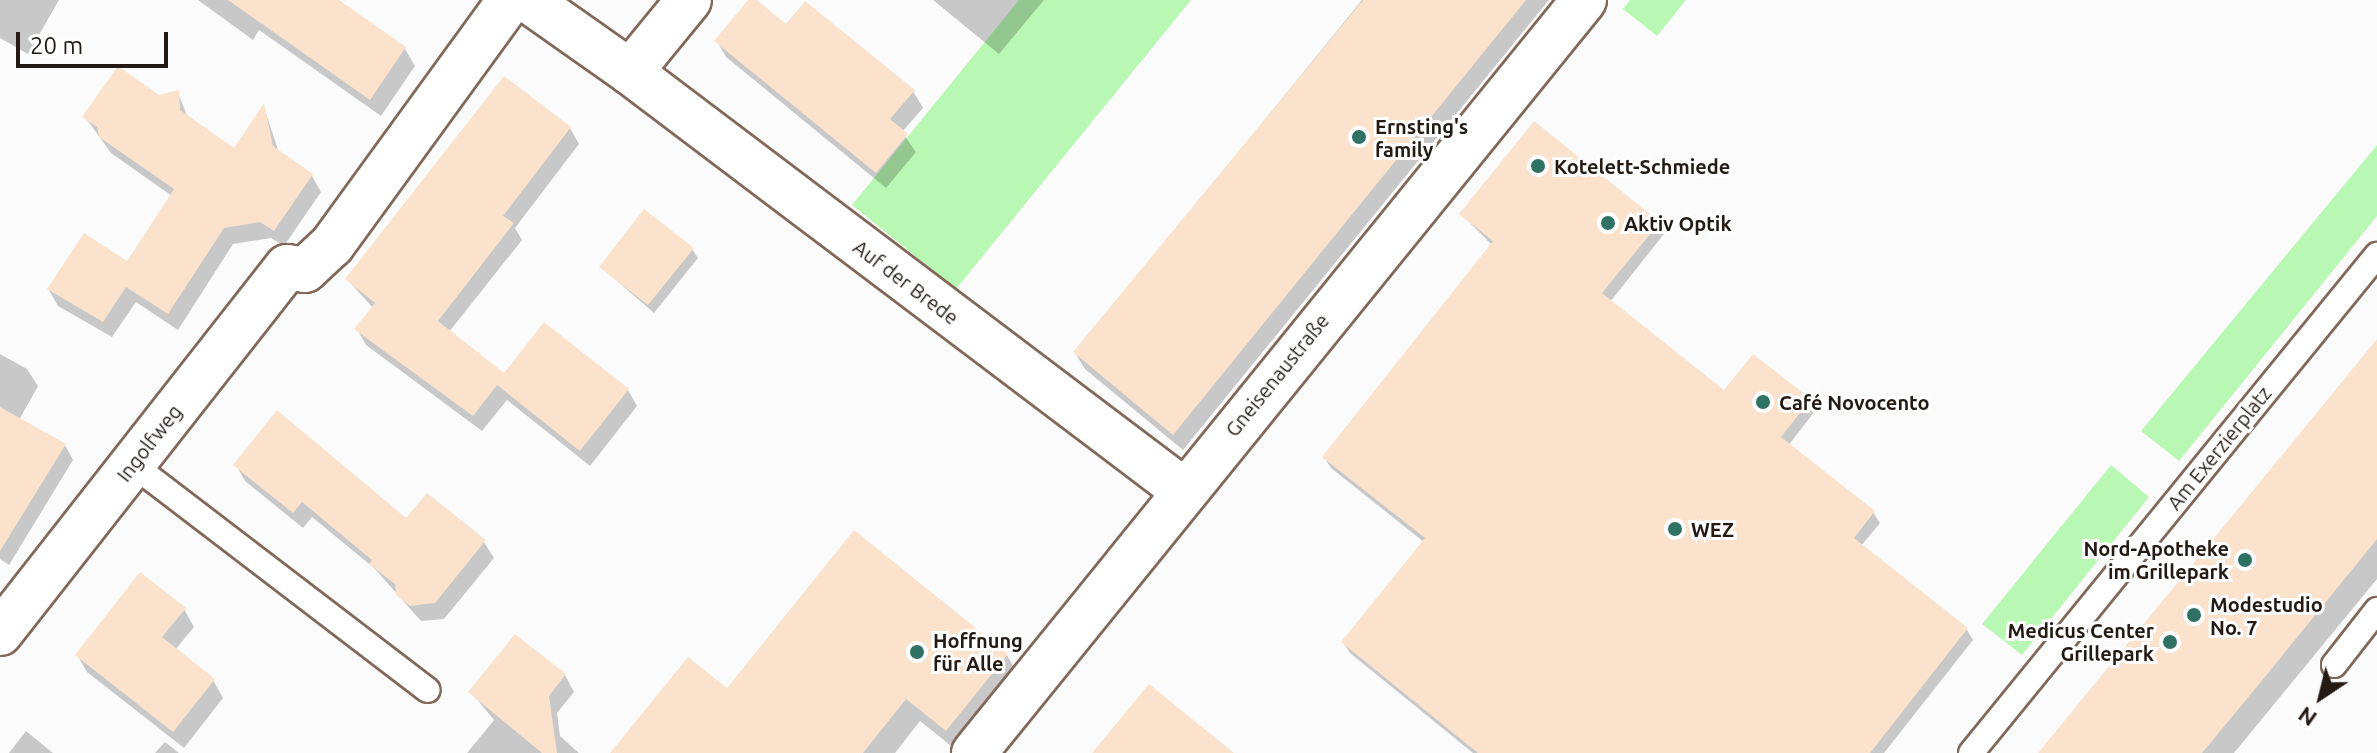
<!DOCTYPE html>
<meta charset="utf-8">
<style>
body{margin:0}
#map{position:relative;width:2377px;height:753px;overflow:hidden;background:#fbfbfb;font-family:Ubuntu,sans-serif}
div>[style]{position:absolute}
.green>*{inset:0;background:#b9f8b4}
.shadow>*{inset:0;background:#0003}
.building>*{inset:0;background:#fae2cd}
.roads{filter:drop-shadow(2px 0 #81685a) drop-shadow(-2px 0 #81685a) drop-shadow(0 2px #81685a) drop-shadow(0 -2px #81685a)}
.lane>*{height:24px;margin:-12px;padding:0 12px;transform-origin:12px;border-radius:12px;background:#fff}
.street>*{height:44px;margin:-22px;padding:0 22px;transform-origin:22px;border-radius:22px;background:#fff}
.dots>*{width:22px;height:22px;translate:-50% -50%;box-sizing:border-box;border:4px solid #fff;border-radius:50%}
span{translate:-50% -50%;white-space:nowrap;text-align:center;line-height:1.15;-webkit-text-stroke:6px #fff;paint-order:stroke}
.poi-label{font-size:20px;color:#241a14;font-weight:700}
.left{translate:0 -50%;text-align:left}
.right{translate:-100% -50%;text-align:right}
.street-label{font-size:20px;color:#241a14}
.north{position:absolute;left:2281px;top:657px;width:80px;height:80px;-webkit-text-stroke:6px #fff;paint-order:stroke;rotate:215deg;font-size:22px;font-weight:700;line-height:32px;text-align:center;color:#241a14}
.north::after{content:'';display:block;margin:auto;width:28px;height:36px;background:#241a14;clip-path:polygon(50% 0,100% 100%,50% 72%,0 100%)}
.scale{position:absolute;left:16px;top:32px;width:152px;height:36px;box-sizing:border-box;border:4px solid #241a14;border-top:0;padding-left:10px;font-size:24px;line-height:28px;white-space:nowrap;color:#241a14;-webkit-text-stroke:6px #fff;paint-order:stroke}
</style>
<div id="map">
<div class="green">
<i style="clip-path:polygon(1019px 0,1191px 0,956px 289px,852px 205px)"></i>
<i style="clip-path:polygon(1630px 0,1686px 0,1657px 36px,1623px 9px)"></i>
<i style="clip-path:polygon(2377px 145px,2377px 216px,2179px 461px,2141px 431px)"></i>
<i style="clip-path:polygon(2111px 465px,2149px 497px,2022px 655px,1982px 624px)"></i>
</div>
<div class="shadow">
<i style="clip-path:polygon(0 0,59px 0,28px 54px,0 38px)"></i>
<i style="clip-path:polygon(198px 0,335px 0,405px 49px,415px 66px,381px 116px,259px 30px,253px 40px)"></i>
<i style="clip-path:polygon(750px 0,787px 27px,913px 91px,923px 108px,902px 132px,916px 152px,886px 188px,726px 57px,717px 41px)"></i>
<i style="clip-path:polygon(933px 0,1044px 0,999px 54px)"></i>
<i style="clip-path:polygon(1362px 0,1549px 0,1183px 450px,1085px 369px,1075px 353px)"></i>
<i style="clip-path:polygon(178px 93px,188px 118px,234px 150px,264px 107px,279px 153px,312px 176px,321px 192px,284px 246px,271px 238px,233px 244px,178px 330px,136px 302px,112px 337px,58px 306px,49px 290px,127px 264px,172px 196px,111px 153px,85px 117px)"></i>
<i style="clip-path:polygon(570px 128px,579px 144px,515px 228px,522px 240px,449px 332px,504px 376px,628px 390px,637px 406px,590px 466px,507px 400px,482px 431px,366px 345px,357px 329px,373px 308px,347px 279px)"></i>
<i style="clip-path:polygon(1461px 214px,1658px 223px,1664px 234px,1610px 302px,1724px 393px,1809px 400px,1815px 411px,1788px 446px,1873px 512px,1880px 523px,1861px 546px,1967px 630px,1973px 640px,1884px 753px,1473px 753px,1350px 653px,1343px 642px,1424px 542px,1331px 468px,1324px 457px,1492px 245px)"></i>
<i style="clip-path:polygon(692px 249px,698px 258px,654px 313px,601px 267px)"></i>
<i style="clip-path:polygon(2377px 342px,2377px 579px,2234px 753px,2041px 753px)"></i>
<i style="clip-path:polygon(0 354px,27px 369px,38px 386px,19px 420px,65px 445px,73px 460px,9px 565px,0 559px)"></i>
<i style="clip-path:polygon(236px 465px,484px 542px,494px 558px,444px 619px,421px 621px,374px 568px,312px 517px,303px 528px,245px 481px)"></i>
<i style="clip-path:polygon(184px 609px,194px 627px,175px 650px,213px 680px,223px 698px,184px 748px,87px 672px,77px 655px)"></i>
<i style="clip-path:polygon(515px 637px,565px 675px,574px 692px,557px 713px,560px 736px,579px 753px,467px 753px,494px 720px,471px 692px)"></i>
<i style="clip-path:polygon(1007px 655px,1020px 678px,960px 753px,920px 721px,895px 753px,613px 753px,727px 691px)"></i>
<i style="clip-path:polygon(26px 731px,53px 753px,9px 753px)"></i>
<i style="clip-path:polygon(165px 742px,179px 753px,155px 753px)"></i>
</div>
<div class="building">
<i style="clip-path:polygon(228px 0,339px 0,406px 47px,370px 100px)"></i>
<i style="clip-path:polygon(748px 0,757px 0,786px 24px,805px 1px,915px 90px,890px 119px,908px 134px,876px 173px,714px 41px)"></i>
<i style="clip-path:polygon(1363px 0,1526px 0,1173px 435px,1073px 352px)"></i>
<i style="clip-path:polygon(118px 66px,159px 95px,179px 90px,180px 110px,234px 148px,264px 103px,273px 146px,313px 174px,274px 231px,260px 222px,224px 228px,168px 314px,126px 287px,103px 322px,47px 289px,84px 233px,127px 261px,174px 189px,99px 137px,97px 127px,82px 117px)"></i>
<i style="clip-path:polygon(504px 76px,571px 127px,503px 216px,514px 223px,438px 321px,504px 373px,544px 322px,629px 389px,580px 451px,497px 385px,473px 416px,354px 329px,375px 303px,345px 279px)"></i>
<i style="clip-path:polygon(1534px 121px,1660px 222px,1602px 293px,1724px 390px,1753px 354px,1811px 399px,1781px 437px,1875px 511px,1854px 538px,1968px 628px,1870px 753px,1478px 753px,1341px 642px,1425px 538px,1322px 457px,1493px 241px,1459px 214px)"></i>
<i style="clip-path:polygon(644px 209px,694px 248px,648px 305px,599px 267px)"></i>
<i style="clip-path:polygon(2377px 339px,2377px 539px,2260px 683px,2202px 753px,2038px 753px)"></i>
<i style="clip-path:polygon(0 407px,66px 444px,0 551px)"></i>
<i style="clip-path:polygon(277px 410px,406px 518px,427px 493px,486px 540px,435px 603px,410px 606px,396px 595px,395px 584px,369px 564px,372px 560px,302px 502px,293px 513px,233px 465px)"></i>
<i style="clip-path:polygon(854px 530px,1008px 654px,946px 731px,906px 699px,863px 753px,610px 753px,688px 657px,727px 688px)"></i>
<i style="clip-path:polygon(140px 572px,186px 608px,162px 637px,215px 679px,173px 732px,75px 655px)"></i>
<i style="clip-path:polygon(515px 634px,566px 674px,549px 696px,557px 753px,542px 753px,468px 692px)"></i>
<i style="clip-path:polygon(1149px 684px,1234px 753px,1092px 753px)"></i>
</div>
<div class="roads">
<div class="lane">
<i style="left:132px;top:464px;width:372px;rotate:37.4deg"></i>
<i style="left:2334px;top:665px;width:70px;rotate:-52deg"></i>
<i style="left:1971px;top:753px;width:643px;rotate:-50.81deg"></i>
</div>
<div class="street">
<i style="left:528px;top:0;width:125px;rotate:35.2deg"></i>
<i style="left:630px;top:72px;width:93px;rotate:-50.7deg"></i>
<i style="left:630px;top:72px;width:693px;rotate:37.08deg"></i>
<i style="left:0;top:633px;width:465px;rotate:-51.9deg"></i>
<i style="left:287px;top:267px;width:18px;rotate:9deg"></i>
<i style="left:305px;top:270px;width:37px;rotate:-43deg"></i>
<i style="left:332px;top:245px;width:303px;rotate:-54deg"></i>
<i style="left:974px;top:753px;width:969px;rotate:-50.99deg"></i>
</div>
</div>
<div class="dots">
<i style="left:1359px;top:137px;background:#2f7162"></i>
<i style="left:1538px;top:166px;background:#2f7162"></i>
<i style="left:1608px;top:223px;background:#2f7162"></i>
<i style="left:1763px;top:402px;background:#2f7162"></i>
<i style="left:1675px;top:529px;background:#2f7162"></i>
<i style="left:2245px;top:560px;background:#2f7162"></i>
<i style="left:2194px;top:615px;background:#2f7162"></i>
<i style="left:2170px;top:642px;background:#2f7162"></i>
<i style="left:917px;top:652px;background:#2f7162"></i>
</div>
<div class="poi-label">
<span class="left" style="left:1375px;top:138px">Ernsting's<br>family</span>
<span class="left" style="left:1554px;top:166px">Kotelett-Schmiede</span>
<span class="left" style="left:1624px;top:223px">Aktiv Optik</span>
<span class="left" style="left:1779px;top:402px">Café Novocento</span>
<span class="left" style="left:1691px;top:529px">WEZ</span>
<span class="right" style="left:2229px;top:560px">Nord-Apotheke<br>im Grillepark</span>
<span class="left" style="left:2210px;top:616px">Modestudio<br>No. 7</span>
<span class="right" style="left:2154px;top:642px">Medicus Center<br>Grillepark</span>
<span class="left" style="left:933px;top:652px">Hoffnung<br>für Alle</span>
</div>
<div class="street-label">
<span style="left:906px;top:282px;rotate:37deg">Auf der Brede</span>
<span style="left:1277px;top:375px;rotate:-51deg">Gneisenaustraße</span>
<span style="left:149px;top:443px;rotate:-52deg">Ingolfweg</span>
<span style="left:2219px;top:448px;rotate:-51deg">Am Exerzierplatz</span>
</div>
<div class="north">N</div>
<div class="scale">20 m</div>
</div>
